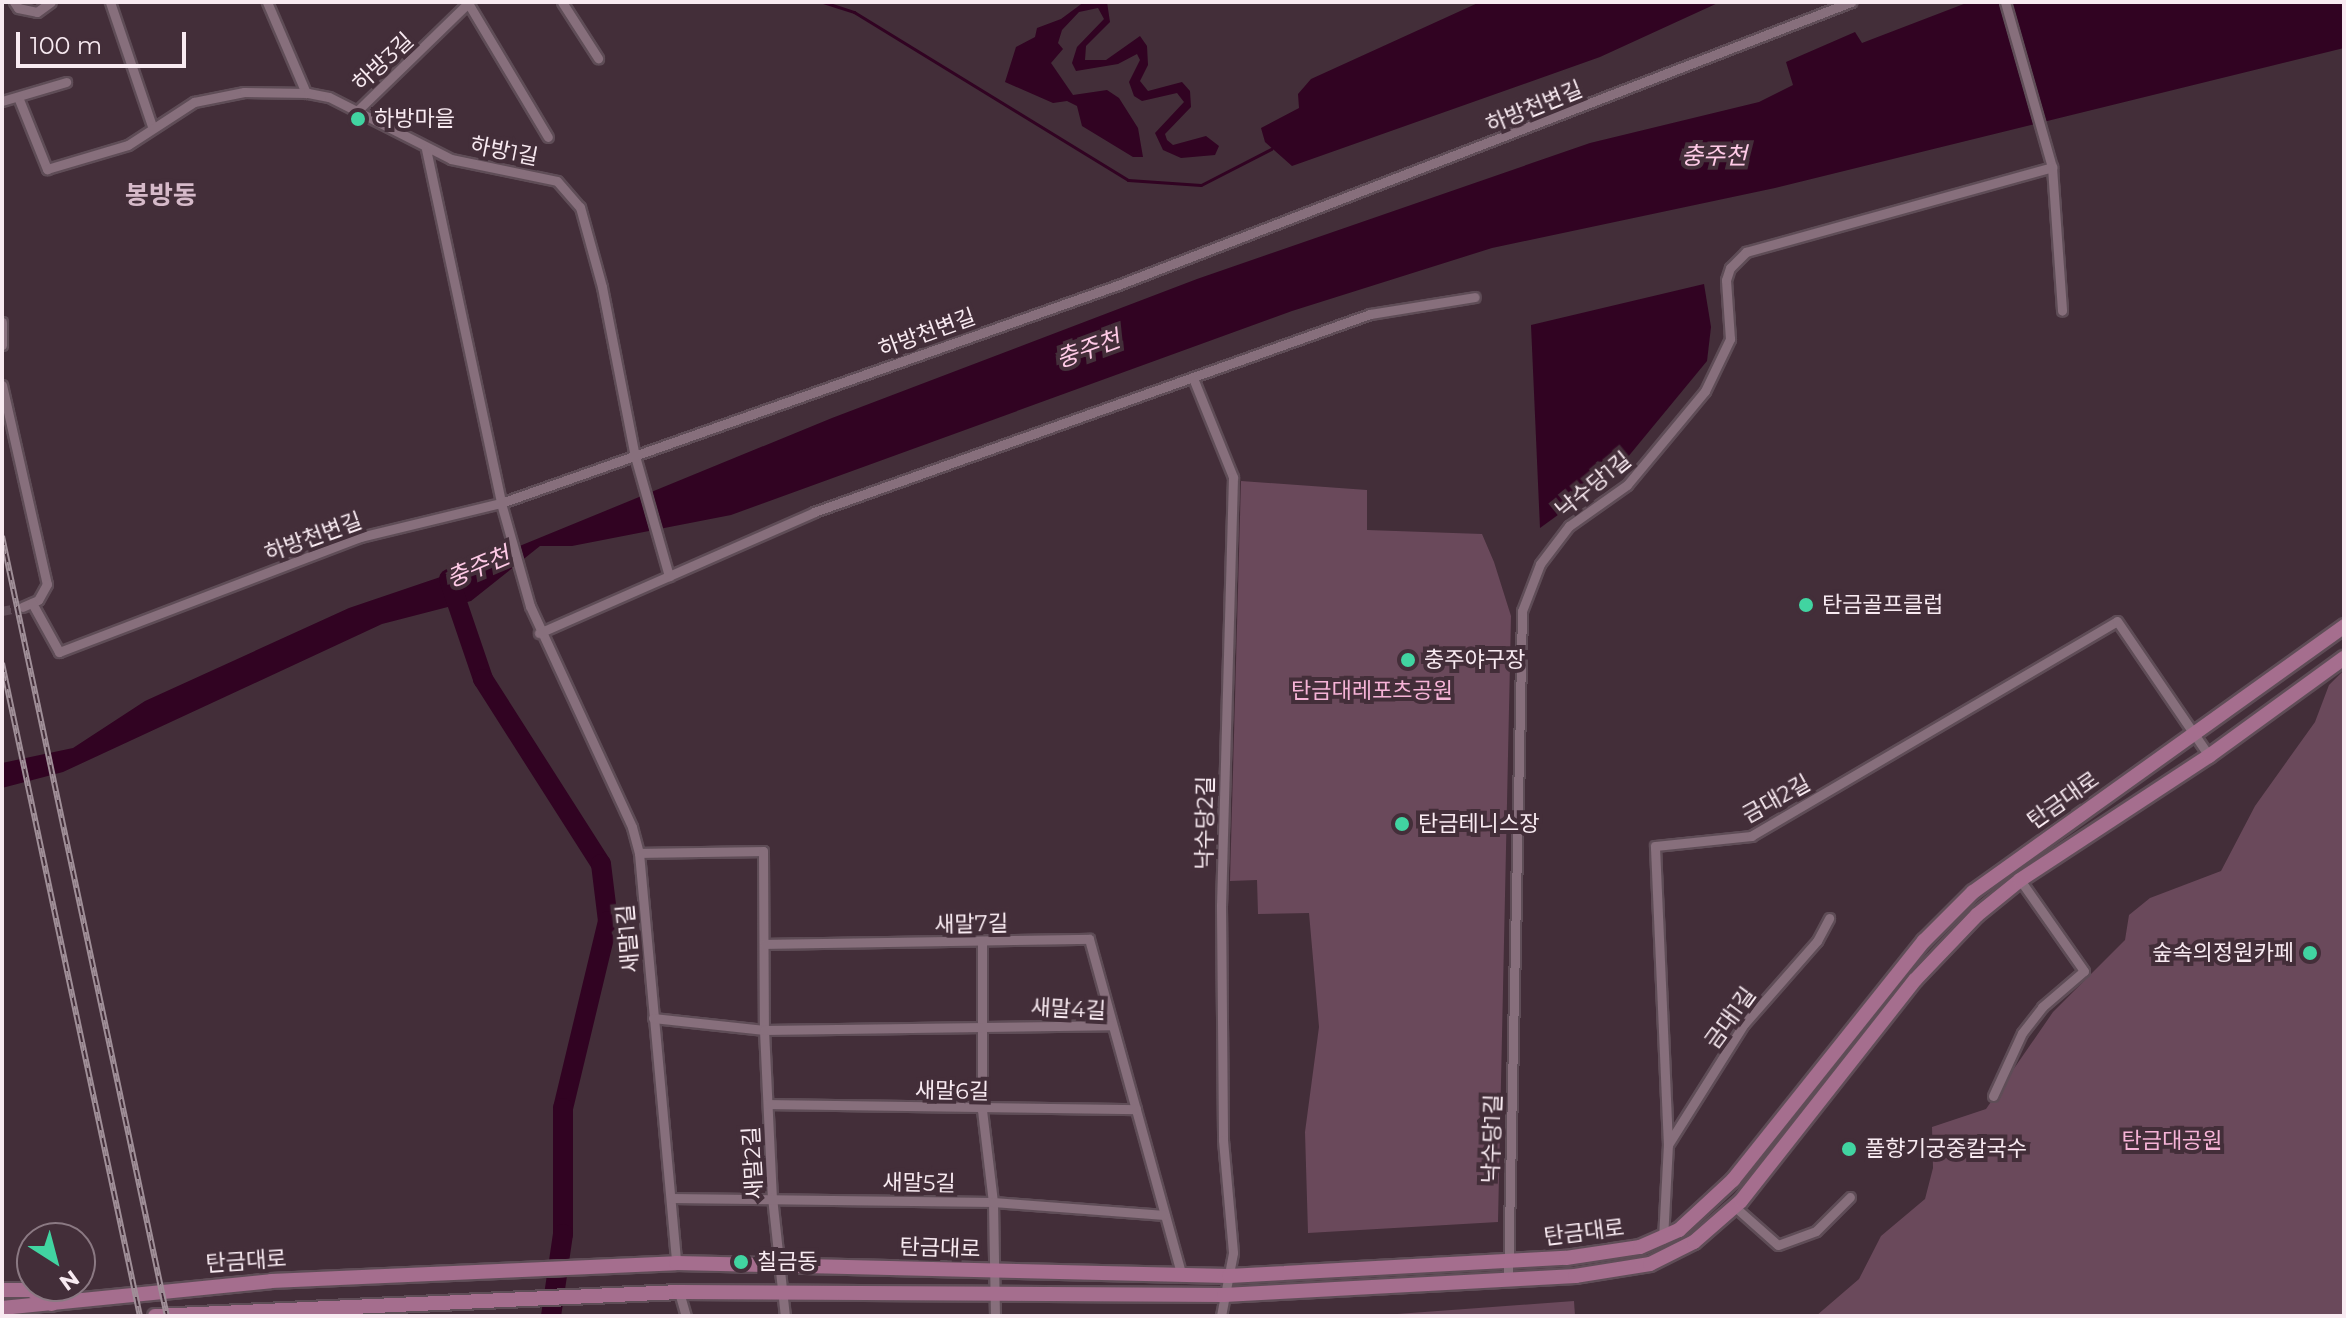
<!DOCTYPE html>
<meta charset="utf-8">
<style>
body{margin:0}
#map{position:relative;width:2346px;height:1318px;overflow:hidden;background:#432e39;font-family:Montserrat,"Noto Sans KR",sans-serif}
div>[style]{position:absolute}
.green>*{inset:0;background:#6a495b}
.water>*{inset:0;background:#310322}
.stream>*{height:3px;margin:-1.5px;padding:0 1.5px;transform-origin:1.5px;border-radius:1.5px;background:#310322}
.river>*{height:20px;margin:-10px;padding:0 10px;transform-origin:10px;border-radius:10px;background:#310322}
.street-tunnel>*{height:9px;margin-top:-4.5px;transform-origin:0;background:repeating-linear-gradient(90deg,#5e4a55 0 9px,transparent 0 13.5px)}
.roads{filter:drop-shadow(2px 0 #5f4d57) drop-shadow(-2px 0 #5f4d57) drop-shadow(0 2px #5f4d57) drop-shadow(0 -2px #5f4d57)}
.street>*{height:9px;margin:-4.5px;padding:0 4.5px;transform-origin:4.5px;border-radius:4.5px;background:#876f7c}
.secondary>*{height:14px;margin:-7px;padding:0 7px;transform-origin:7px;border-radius:7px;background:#a56e8e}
.rail>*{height:6px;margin-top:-3px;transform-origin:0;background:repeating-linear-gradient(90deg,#432e39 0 9px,#a08f98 0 18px);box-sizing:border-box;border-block:2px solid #a08f98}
.dots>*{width:22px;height:22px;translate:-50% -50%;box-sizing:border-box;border:4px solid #432e39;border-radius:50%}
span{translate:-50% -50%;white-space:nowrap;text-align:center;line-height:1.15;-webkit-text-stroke:8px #432e39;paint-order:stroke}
.street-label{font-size:22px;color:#f8eaf1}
.poi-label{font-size:22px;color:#f8eaf1}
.left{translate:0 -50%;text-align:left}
.right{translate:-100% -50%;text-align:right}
.park-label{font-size:22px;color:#f6b3d7}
.water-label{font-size:24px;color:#fecae6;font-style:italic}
.quarter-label{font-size:26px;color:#d6bac9;font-weight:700}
.frame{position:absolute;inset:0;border:4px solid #f8eaf1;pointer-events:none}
.north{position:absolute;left:16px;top:1222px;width:80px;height:80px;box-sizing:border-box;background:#432e39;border:2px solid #8b7983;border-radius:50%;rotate:144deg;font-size:22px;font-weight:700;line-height:32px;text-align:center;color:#f8eaf1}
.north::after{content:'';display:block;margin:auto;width:28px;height:36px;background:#41d4a1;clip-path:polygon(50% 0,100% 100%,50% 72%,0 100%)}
.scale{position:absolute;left:16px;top:32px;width:170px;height:36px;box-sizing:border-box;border:4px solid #f8eaf1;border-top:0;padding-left:10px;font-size:24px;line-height:28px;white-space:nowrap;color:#f8eaf1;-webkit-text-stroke:6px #432e39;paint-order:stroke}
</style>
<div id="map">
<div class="green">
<i style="clip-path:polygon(1241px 481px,1367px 490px,1367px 530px,1482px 534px,1494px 562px,1511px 616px,1498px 1222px,1308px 1233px,1305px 1132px,1319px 1027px,1309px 913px,1258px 914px,1257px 880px,1230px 881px)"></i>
<i style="clip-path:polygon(2344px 670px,2344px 1316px,1816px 1316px,1859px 1279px,1881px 1236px,1925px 1199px,1933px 1168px,1932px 1127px,1986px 1109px,2053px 1012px,2125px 940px,2129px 915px,2150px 898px,2221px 871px,2255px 806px,2315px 722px,2329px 685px)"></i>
<i style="clip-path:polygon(1574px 1301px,1575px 1316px,1370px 1316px)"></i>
</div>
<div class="water">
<i style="clip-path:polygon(1084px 2px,1107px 2px,1110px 22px,1086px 46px,1085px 60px,1106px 60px,1140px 36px,1147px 46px,1148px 65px,1140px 81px,1148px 91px,1182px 82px,1190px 91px,1191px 107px,1165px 134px,1167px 140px,1173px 145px,1206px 136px,1219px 146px,1215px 155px,1181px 158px,1163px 150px,1155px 133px,1184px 102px,1177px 93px,1142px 101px,1134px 96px,1129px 82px,1140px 60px,1137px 54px,1118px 64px,1076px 71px,1072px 63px,1077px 47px,1104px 19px,1098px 8px,1079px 12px,1062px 30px,1058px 43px,1063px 49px,1051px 63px,1073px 95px,1107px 90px,1119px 98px,1138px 128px,1143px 157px,1133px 157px,1082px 126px,1077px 106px,1067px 101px,1053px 103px,1005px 82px,1016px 47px,1035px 37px,1037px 28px,1061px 19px)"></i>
<i style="clip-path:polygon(1480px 2px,1720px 2px,1600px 57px,1292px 166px,1265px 142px,1261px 128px,1299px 108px,1298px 94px,1311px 79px)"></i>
<i style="clip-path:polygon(1969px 2px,2344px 2px,2344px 48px,1775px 188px,1492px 248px,1292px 311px,731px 515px,572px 546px,540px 546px,471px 601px,382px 624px,63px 772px,2px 788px,2px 763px,73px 748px,145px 701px,349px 608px,461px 570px,832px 418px,1197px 279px,1590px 143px,1759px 102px,1793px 85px,1786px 62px,1855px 32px,1862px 43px)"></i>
<i style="clip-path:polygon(1704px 284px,1711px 327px,1707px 361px,1613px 475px,1540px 528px,1531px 325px)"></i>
</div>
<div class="stream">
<i style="left:823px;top:2px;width:33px;rotate:18deg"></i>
<i style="left:854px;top:12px;width:321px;rotate:31.5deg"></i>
<i style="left:1128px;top:180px;width:73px;rotate:3.9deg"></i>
<i style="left:1201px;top:185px;width:79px;rotate:-27.2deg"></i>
</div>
<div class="river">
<i style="left:449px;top:579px;width:106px;rotate:71.2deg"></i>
<i style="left:483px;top:679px;width:219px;rotate:57.5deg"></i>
<i style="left:601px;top:864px;width:57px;rotate:83deg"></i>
<i style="left:608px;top:921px;width:192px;rotate:103.5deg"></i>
<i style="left:563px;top:1108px;width:126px;rotate:90deg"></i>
<i style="left:563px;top:1234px;width:83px;rotate:98.3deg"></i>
</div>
<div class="street-tunnel">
<i style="left:2px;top:611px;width:20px;rotate:-11deg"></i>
</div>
<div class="roads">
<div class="street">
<i style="left:14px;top:2px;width:7px;rotate:56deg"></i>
<i style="left:18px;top:8px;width:19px;rotate:12deg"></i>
<i style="left:37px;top:12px;width:17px;rotate:-36deg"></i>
<i style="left:110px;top:2px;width:131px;rotate:71.3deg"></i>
<i style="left:267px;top:2px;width:99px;rotate:66.8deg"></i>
<i style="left:562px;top:2px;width:67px;rotate:57.3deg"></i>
<i style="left:2005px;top:2px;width:172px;rotate:74.1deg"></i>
<i style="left:2052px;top:167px;width:144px;rotate:86deg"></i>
<i style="left:468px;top:3px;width:156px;rotate:59.2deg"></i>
<i style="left:18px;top:97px;width:78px;rotate:68.1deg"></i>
<i style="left:47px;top:169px;width:84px;rotate:-16.5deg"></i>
<i style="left:128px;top:145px;width:79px;rotate:-33.1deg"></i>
<i style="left:194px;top:102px;width:51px;rotate:-11.3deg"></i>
<i style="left:244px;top:92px;width:64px;rotate:0.9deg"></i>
<i style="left:308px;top:93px;width:21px;rotate:11deg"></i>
<i style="left:329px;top:97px;width:137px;rotate:26.9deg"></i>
<i style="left:451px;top:159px;width:108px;rotate:11.7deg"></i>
<i style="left:557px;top:181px;width:35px;rotate:49deg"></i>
<i style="left:580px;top:207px;width:83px;rotate:74.6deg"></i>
<i style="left:602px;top:287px;width:172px;rotate:79deg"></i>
<i style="left:635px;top:456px;width:125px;rotate:74.2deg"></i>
<i style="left:2px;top:101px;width:67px;rotate:-16.5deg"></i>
<i style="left:356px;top:112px;width:158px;rotate:-44.2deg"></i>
<i style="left:426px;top:149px;width:362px;rotate:78deg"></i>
<i style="left:501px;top:503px;width:107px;rotate:74.3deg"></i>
<i style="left:530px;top:606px;width:243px;rotate:65.2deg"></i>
<i style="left:632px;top:827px;width:27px;rotate:75deg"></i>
<i style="left:639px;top:853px;width:412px;rotate:84.8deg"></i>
<i style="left:2px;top:322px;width:23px;rotate:90deg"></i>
<i style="left:1193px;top:378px;width:107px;rotate:68deg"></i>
<i style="left:1233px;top:477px;width:428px;rotate:91.6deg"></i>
<i style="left:1221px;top:905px;width:235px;rotate:89.5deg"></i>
<i style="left:1223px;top:1140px;width:113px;rotate:84.9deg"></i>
<i style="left:1233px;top:1253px;width:64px;rotate:100.8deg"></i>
<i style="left:2px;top:385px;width:204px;rotate:77.3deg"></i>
<i style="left:47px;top:584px;width:18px;rotate:119deg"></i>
<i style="left:38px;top:600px;width:17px;rotate:156deg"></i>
<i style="left:32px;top:603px;width:56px;rotate:61.1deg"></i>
<i style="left:59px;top:652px;width:322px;rotate:-20.9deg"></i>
<i style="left:360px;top:537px;width:145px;rotate:-13.6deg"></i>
<i style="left:501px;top:503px;width:654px;rotate:-19.46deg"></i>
<i style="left:1118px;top:285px;width:786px;rotate:-21.11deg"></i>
<i style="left:539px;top:633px;width:300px;rotate:-23.7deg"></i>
<i style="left:814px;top:512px;width:590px;rotate:-19.6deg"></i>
<i style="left:1370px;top:314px;width:106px;rotate:-9.2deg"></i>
<i style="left:639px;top:853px;width:124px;rotate:-0.9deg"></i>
<i style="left:763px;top:851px;width:179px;rotate:89.7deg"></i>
<i style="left:764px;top:1030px;width:167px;rotate:87.3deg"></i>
<i style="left:772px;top:1197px;width:120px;rotate:83.8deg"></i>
<i style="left:982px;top:942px;width:168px;rotate:90deg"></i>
<i style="left:982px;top:1110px;width:93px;rotate:83.2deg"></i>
<i style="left:993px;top:1202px;width:114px;rotate:89deg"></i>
<i style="left:764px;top:944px;width:325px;rotate:-0.9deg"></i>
<i style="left:1089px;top:939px;width:350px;rotate:74.6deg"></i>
<i style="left:653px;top:1018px;width:112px;rotate:6.2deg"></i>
<i style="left:764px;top:1030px;width:348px;rotate:-0.8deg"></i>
<i style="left:1993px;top:1096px;width:69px;rotate:-65.3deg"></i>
<i style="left:2022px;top:1033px;width:33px;rotate:-52deg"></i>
<i style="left:2042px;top:1007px;width:55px;rotate:-40.6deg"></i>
<i style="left:2084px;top:971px;width:111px;rotate:-125.1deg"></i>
<i style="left:768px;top:1104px;width:368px;rotate:0.8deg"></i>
<i style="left:1669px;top:1143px;width:141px;rotate:-57.8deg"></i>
<i style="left:1744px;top:1024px;width:111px;rotate:-48.7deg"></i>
<i style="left:1817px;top:941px;width:26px;rotate:-62deg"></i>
<i style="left:671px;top:1198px;width:322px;rotate:0.7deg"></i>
<i style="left:993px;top:1202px;width:172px;rotate:4.3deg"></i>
<i style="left:1735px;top:1207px;width:57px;rotate:41.5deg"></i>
<i style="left:1778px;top:1245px;width:40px;rotate:-20.2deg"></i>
<i style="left:1816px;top:1231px;width:48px;rotate:-45deg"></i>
<i style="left:1663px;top:1239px;width:94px;rotate:-87deg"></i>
<i style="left:1668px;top:1145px;width:299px;rotate:-92.5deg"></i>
<i style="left:1655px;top:846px;width:97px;rotate:-5.9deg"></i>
<i style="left:1751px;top:836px;width:424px;rotate:-30.4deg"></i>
<i style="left:2117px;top:621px;width:163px;rotate:55.7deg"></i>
<i style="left:1508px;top:1279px;width:668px;rotate:-88.8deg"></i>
<i style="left:1522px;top:611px;width:50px;rotate:-69deg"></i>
<i style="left:1540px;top:564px;width:48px;rotate:-52.7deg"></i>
<i style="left:1569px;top:526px;width:71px;rotate:-35.3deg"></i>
<i style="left:1627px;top:485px;width:122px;rotate:-50.3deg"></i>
<i style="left:1705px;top:391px;width:58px;rotate:-64.3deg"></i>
<i style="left:1730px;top:339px;width:59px;rotate:-93.9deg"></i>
<i style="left:1726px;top:280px;width:13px;rotate:-72deg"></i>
<i style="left:1730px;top:268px;width:23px;rotate:-45deg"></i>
<i style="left:1746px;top:252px;width:318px;rotate:-15.5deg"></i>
<i style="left:679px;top:1292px;width:25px;rotate:74deg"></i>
</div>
<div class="secondary">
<i style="left:2px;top:1290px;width:29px"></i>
<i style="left:31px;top:1290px;width:25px;rotate:34deg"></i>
<i style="left:2px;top:1308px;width:270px;rotate:-5.7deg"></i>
<i style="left:271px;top:1281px;width:405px;rotate:-2.5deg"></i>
<i style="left:676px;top:1263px;width:553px;rotate:1.35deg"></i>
<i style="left:1229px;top:1276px;width:337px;rotate:-3.1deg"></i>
<i style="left:1566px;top:1258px;width:75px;rotate:-8.5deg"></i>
<i style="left:1640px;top:1247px;width:43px;rotate:-23.6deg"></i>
<i style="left:1679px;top:1230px;width:74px;rotate:-42.8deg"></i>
<i style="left:1733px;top:1180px;width:306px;rotate:-51.4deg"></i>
<i style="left:1924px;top:941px;width:69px;rotate:-45deg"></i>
<i style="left:1973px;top:892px;width:457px;rotate:-35.6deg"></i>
<i style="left:155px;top:1316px;width:525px;rotate:-2.62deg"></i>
<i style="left:679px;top:1292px;width:545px;rotate:0.32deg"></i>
<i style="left:1224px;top:1295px;width:352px;rotate:-3.1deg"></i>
<i style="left:1575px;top:1276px;width:76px;rotate:-9.1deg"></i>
<i style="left:1650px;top:1264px;width:49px;rotate:-26.6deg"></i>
<i style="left:1694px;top:1242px;width:62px;rotate:-41.1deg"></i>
<i style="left:1741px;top:1201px;width:281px;rotate:-51.8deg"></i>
<i style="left:1915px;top:980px;width:90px;rotate:-46.4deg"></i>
<i style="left:1977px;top:915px;width:55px;rotate:-39.1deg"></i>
<i style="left:2020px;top:880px;width:226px;rotate:-33.3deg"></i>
<i style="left:2209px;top:756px;width:167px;rotate:-36deg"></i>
</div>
</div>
<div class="rail">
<i style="left:2px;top:536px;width:797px;rotate:78.06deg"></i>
<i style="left:2px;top:663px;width:667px;rotate:78.07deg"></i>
</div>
<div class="dots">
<i style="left:358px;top:119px;background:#41d4a1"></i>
<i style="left:1806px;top:605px;background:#41d4a1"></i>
<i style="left:1408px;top:660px;background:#41d4a1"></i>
<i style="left:1402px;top:824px;background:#41d4a1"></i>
<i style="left:2310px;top:953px;background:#41d4a1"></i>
<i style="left:1849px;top:1149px;background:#41d4a1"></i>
<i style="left:741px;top:1262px;background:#41d4a1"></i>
</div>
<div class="street-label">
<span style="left:383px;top:62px;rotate:-43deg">하방3길</span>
<span style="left:1534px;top:107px;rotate:-22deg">하방천변길</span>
<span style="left:504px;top:151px;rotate:11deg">하방1길</span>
<span style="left:927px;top:333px;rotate:-20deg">하방천변길</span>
<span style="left:1593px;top:485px;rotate:-39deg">낙수당1길</span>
<span style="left:313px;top:537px;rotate:-20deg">하방천변길</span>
<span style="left:1776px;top:799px;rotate:-29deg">금대2길</span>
<span style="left:2063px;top:800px;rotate:-35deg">탄금대로</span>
<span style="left:1205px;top:823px;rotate:-89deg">낙수당2길</span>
<span style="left:971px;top:924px;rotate:-1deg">새말7길</span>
<span style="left:628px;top:939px;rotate:-95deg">새말1길</span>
<span style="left:1068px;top:1009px;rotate:3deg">새말4길</span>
<span style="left:1730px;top:1018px;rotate:-54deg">금대1길</span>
<span style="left:952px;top:1091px;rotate:1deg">새말6길</span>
<span style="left:1492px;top:1139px;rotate:-88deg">낙수당1길</span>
<span style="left:753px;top:1163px;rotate:-93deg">새말2길</span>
<span style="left:919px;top:1183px;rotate:1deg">새말5길</span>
<span style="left:1584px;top:1232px;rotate:-7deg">탄금대로</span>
<span style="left:940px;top:1248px;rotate:2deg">탄금대로</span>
<span style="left:246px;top:1261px;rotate:-4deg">탄금대로</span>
</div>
<div class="poi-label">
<span class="left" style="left:374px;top:119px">하방마을</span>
<span class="left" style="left:1822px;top:605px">탄금골프클럽</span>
<span class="left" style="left:1424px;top:660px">충주야구장</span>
<span class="left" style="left:1418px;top:824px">탄금테니스장</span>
<span class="right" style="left:2294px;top:953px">숲속의정원카페</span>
<span class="left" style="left:1865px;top:1149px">풀향기궁중칼국수</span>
<span class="left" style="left:757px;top:1262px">칠금동</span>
</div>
<div class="park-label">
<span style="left:1372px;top:691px">탄금대레포츠공원</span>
<span style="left:2172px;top:1141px">탄금대공원</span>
</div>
<div class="water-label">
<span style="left:1714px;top:156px">충주천</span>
<span style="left:1088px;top:349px;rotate:-20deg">충주천</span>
<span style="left:478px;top:567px;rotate:-23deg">충주천</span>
</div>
<div class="quarter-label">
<span style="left:161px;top:196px">봉방동</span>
</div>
<div class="frame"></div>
<div class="north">N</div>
<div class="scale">100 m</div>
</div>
